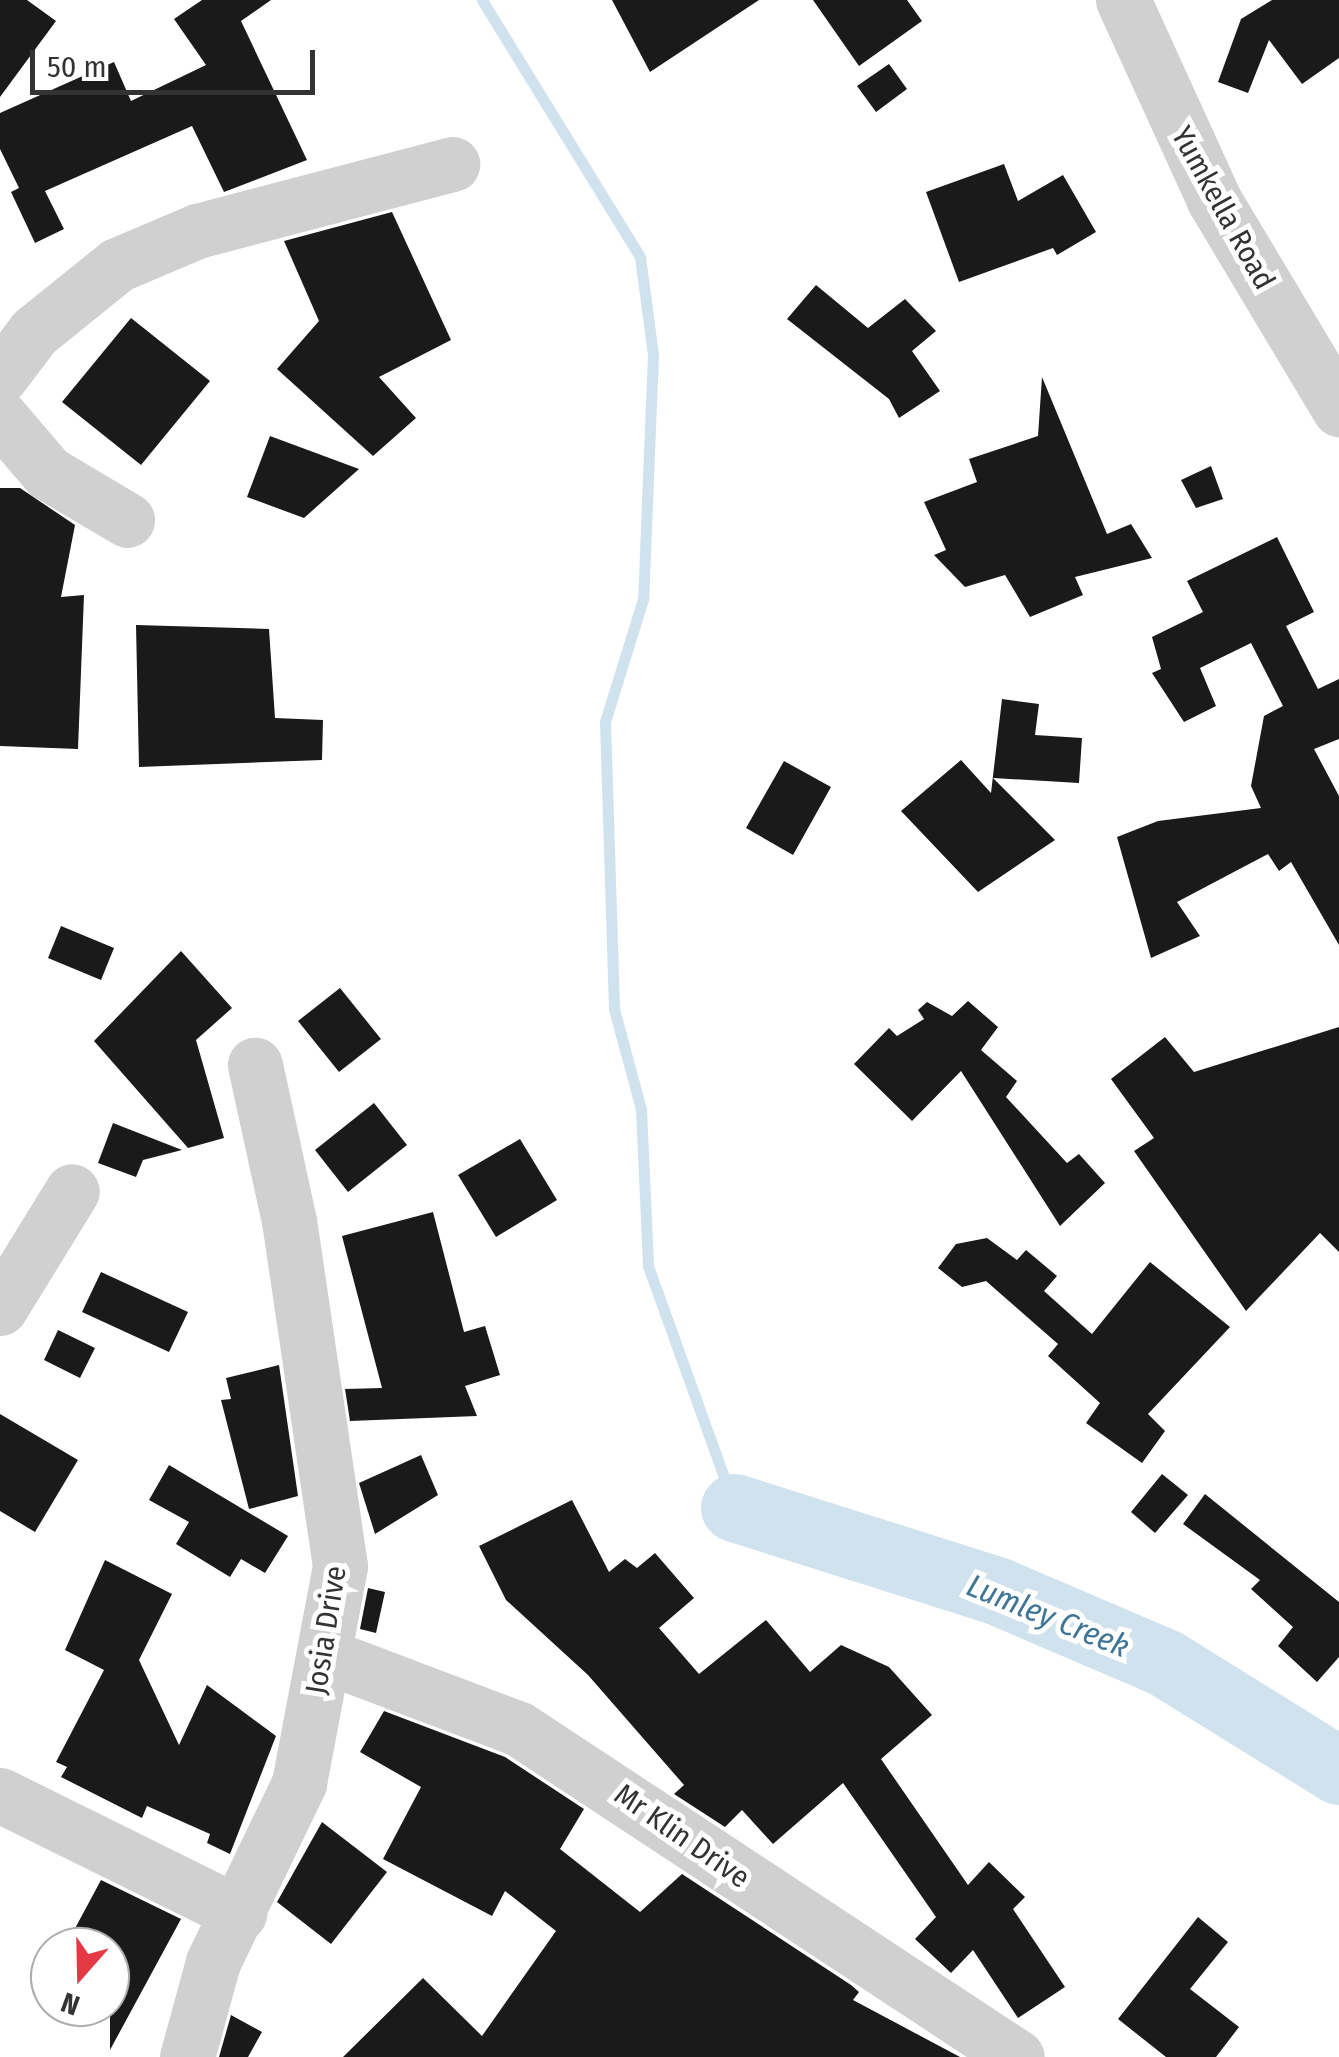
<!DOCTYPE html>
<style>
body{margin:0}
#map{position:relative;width:1339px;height:2057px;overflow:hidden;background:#fff;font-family:"Fira Sans Condensed",sans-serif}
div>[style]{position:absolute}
.stream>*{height:11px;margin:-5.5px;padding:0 5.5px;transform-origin:5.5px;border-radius:5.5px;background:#cfe2ee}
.river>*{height:68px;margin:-34px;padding:0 34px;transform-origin:34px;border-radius:34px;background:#cfe2ee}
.building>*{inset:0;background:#1a1a1a}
.minor>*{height:55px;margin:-27.5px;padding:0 27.5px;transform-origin:27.5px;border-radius:27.5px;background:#d0d0d0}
span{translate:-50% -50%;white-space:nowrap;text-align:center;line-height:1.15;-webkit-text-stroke:10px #fff;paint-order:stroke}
.street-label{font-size:30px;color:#333}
.water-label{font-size:32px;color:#3f7597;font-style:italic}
.north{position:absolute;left:30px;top:1927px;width:100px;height:100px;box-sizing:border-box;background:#fff;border:2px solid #adadad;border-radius:50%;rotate:200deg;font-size:28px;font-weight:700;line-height:40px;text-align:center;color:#333}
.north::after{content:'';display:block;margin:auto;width:35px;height:45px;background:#e63946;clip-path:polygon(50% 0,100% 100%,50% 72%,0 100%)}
.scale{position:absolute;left:30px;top:50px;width:285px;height:45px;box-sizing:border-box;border:5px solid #333;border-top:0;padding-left:12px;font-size:30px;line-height:35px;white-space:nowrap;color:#333;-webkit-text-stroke:8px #fff;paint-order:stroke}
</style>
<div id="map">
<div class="stream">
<i style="left:482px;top:0;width:302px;rotate:58.4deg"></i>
<i style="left:640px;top:257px;width:98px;rotate:82.4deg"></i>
<i style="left:653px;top:354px;width:245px;rotate:92.3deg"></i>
<i style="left:643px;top:599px;width:129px;rotate:107.2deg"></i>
<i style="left:605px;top:722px;width:287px;rotate:88.2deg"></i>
<i style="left:614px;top:1009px;width:104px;rotate:74.9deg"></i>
<i style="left:641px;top:1109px;width:157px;rotate:87.4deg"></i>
<i style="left:648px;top:1266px;width:257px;rotate:70.2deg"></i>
</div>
<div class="river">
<i style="left:735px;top:1508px;width:275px;rotate:17.6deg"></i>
<i style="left:997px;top:1591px;width:183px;rotate:23.2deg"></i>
<i style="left:1165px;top:1663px;width:205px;rotate:31.8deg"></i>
</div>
<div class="building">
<i style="clip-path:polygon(0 0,27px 0,56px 21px,0 97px)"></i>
<i style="clip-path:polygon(202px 0,271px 0,241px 21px,307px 160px,224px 192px,192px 126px,45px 191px,64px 229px,35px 243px,11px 192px,19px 188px,0 149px,0 113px,114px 62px,131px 101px,206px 65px,174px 19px)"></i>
<i style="clip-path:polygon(612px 0,759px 0,650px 72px)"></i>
<i style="clip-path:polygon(813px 0,907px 0,922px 21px,859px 66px)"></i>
<i style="clip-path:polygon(1272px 0,1339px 0,1339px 58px,1302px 84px,1269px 40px,1248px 93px,1218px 82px,1241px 19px)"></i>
<i style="clip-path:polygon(889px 64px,907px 89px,876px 112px,857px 86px)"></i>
<i style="clip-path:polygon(1004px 164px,1018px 201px,1063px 175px,1096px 232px,1057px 255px,1053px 248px,959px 282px,926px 192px)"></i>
<i style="clip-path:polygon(392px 212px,451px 340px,379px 377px,416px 418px,373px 456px,277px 369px,319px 321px,284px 241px)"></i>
<i style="clip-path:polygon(816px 285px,868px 328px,905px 299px,936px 331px,912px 351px,940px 391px,899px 418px,889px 399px,787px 319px)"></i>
<i style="clip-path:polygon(131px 318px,210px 381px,141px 465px,62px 402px)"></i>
<i style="clip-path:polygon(1042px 377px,1107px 534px,1131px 524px,1152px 558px,1075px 577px,1083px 595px,1030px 617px,1005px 575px,965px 587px,934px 555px,946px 550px,924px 502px,977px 482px,969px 459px,1038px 436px)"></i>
<i style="clip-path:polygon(270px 436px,359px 469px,304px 518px,247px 497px)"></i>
<i style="clip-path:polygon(1211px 466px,1223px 499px,1196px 508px,1181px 480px)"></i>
<i style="clip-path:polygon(0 488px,20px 488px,75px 525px,61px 597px,84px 595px,78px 749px,0 746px)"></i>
<i style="clip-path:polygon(1277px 537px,1314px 612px,1286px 626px,1318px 689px,1339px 679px,1339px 739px,1314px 749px,1339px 796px,1339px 945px,1291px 862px,1279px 871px,1268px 854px,1177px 902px,1200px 936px,1151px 958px,1117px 837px,1158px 821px,1261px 808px,1251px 786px,1264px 716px,1283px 706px,1251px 643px,1200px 668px,1216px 706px,1184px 722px,1152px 673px,1161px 669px,1152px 637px,1203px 612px,1187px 581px)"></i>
<i style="clip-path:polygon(136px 625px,269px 629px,275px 718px,323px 720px,322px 760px,139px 767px)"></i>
<i style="clip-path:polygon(1002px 699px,1039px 704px,1035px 735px,1082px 738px,1079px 783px,993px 778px,1055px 840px,978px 892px,901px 811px,961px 760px,991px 793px)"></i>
<i style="clip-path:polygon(784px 761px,831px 787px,793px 855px,746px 828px)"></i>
<i style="clip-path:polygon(61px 926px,114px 948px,101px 980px,48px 958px)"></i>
<i style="clip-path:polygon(181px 951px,232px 1008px,196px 1040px,224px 1138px,188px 1148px,94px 1041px)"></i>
<i style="clip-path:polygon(340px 988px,381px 1039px,339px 1072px,298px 1021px)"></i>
<i style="clip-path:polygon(968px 1001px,998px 1027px,981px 1050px,1017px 1081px,1006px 1097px,1067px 1163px,1079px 1154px,1105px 1183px,1060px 1226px,961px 1071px,912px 1121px,854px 1064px,889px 1028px,897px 1036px,924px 1019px,918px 1010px,927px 1002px,952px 1016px)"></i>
<i style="clip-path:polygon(1339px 1027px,1339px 1252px,1320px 1233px,1246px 1311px,1134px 1151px,1154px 1138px,1111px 1079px,1165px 1037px,1194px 1072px)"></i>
<i style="clip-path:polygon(374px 1103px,407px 1145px,348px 1192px,315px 1150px)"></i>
<i style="clip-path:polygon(113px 1123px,182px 1150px,143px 1160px,136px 1177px,98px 1163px)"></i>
<i style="clip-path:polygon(520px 1139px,557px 1200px,496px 1237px,458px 1175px)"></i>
<i style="clip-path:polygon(433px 1212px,464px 1332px,485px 1326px,500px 1375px,465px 1386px,477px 1416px,350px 1421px,345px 1389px,382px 1388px,342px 1236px)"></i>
<i style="clip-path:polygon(987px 1238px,1017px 1260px,1026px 1250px,1057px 1276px,1044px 1291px,1092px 1334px,1150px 1262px,1230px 1327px,1148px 1414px,1165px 1431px,1142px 1463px,1086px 1423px,1100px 1403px,1048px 1356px,1058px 1344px,986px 1281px,962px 1287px,938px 1268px,956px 1244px)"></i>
<i style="clip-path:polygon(101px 1272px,188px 1312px,169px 1352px,82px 1312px)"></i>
<i style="clip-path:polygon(58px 1330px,95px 1348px,80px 1378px,44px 1360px)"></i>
<i style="clip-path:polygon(279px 1365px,298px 1496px,249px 1509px,221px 1400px,231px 1399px,226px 1378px)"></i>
<i style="clip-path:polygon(0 1414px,78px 1460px,35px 1532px,0 1511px)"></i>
<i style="clip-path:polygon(421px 1455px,438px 1495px,375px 1534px,359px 1483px)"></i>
<i style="clip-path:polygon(169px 1465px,288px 1536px,265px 1573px,241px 1559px,230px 1577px,176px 1544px,189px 1522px,149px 1500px)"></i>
<i style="clip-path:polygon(1162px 1474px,1188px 1495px,1155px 1533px,1131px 1512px)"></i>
<i style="clip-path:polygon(1205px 1494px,1339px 1602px,1339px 1657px,1317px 1682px,1278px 1646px,1293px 1627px,1251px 1589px,1260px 1580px,1183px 1524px)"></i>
<i style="clip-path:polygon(572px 1500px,609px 1572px,625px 1559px,637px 1568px,655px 1553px,694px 1598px,659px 1628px,699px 1674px,766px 1620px,810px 1672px,841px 1645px,889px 1667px,932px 1715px,881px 1759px,968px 1885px,989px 1862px,1025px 1897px,1013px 1909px,1065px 1987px,1018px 2018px,973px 1950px,951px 1973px,915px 1939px,936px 1917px,843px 1783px,773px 1844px,742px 1810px,725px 1827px,674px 1794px,684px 1785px,588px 1675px,506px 1600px,479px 1546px)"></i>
<i style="clip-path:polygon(105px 1560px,172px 1594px,139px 1660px,179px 1745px,207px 1685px,276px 1736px,230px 1854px,207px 1843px,210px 1834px,147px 1806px,142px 1818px,61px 1777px,67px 1767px,56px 1762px,104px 1670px,65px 1650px)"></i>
<i style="clip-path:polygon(368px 1588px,385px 1592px,376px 1633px,360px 1629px)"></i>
<i style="clip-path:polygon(384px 1711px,505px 1757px,584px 1809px,560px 1849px,640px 1912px,682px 1874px,851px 1985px,859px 1992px,853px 2000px,960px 2057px,343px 2057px,423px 1978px,482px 2036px,556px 1931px,505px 1891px,492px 1916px,383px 1859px,421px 1787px,360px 1752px)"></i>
<i style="clip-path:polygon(322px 1822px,387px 1872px,331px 1944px,277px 1902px)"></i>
<i style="clip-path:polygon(101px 1880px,181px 1919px,110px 2050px,110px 1947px,65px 1947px)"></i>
<i style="clip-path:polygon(1198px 1917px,1228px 1942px,1190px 1989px,1239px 2027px,1216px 2057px,1166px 2057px,1118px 2019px)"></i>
<i style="clip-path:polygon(231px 2015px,262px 2032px,248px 2057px,219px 2057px)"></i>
</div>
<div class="minor">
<i style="left:1123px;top:0;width:220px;rotate:65.5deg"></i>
<i style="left:1214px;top:200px;width:244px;rotate:59.1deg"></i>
<i style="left:0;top:377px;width:56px;rotate:-52.9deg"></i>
<i style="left:34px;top:332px;width:107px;rotate:-38.9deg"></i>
<i style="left:117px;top:265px;width:87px;rotate:-23deg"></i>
<i style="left:197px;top:231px;width:264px;rotate:-14.7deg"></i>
<i style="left:0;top:417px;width:74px;rotate:49.4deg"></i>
<i style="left:48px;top:473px;width:92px;rotate:30.7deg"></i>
<i style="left:0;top:1308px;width:137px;rotate:-58.4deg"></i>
<i style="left:326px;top:1656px;width:206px;rotate:20.7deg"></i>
<i style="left:519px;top:1729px;width:596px;rotate:33.37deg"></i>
<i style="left:0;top:1795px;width:267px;rotate:26.3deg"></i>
<i style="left:187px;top:2057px;width:98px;rotate:-74.7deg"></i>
<i style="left:213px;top:1962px;width:199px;rotate:-64.3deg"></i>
<i style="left:299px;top:1783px;width:221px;rotate:-79.3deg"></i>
<i style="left:340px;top:1566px;width:349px;rotate:-98.4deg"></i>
<i style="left:289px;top:1221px;width:160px;rotate:-102.3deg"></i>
</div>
<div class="street-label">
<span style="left:1223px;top:208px;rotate:61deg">Yumkella Road</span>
<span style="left:326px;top:1630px;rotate:-81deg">Josia Drive</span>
<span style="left:682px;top:1836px;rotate:35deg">Mr Klin Drive</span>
</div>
<div class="water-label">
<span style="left:1048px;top:1616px;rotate:22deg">Lumley Creek</span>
</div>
<div class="north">N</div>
<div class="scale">50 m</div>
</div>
